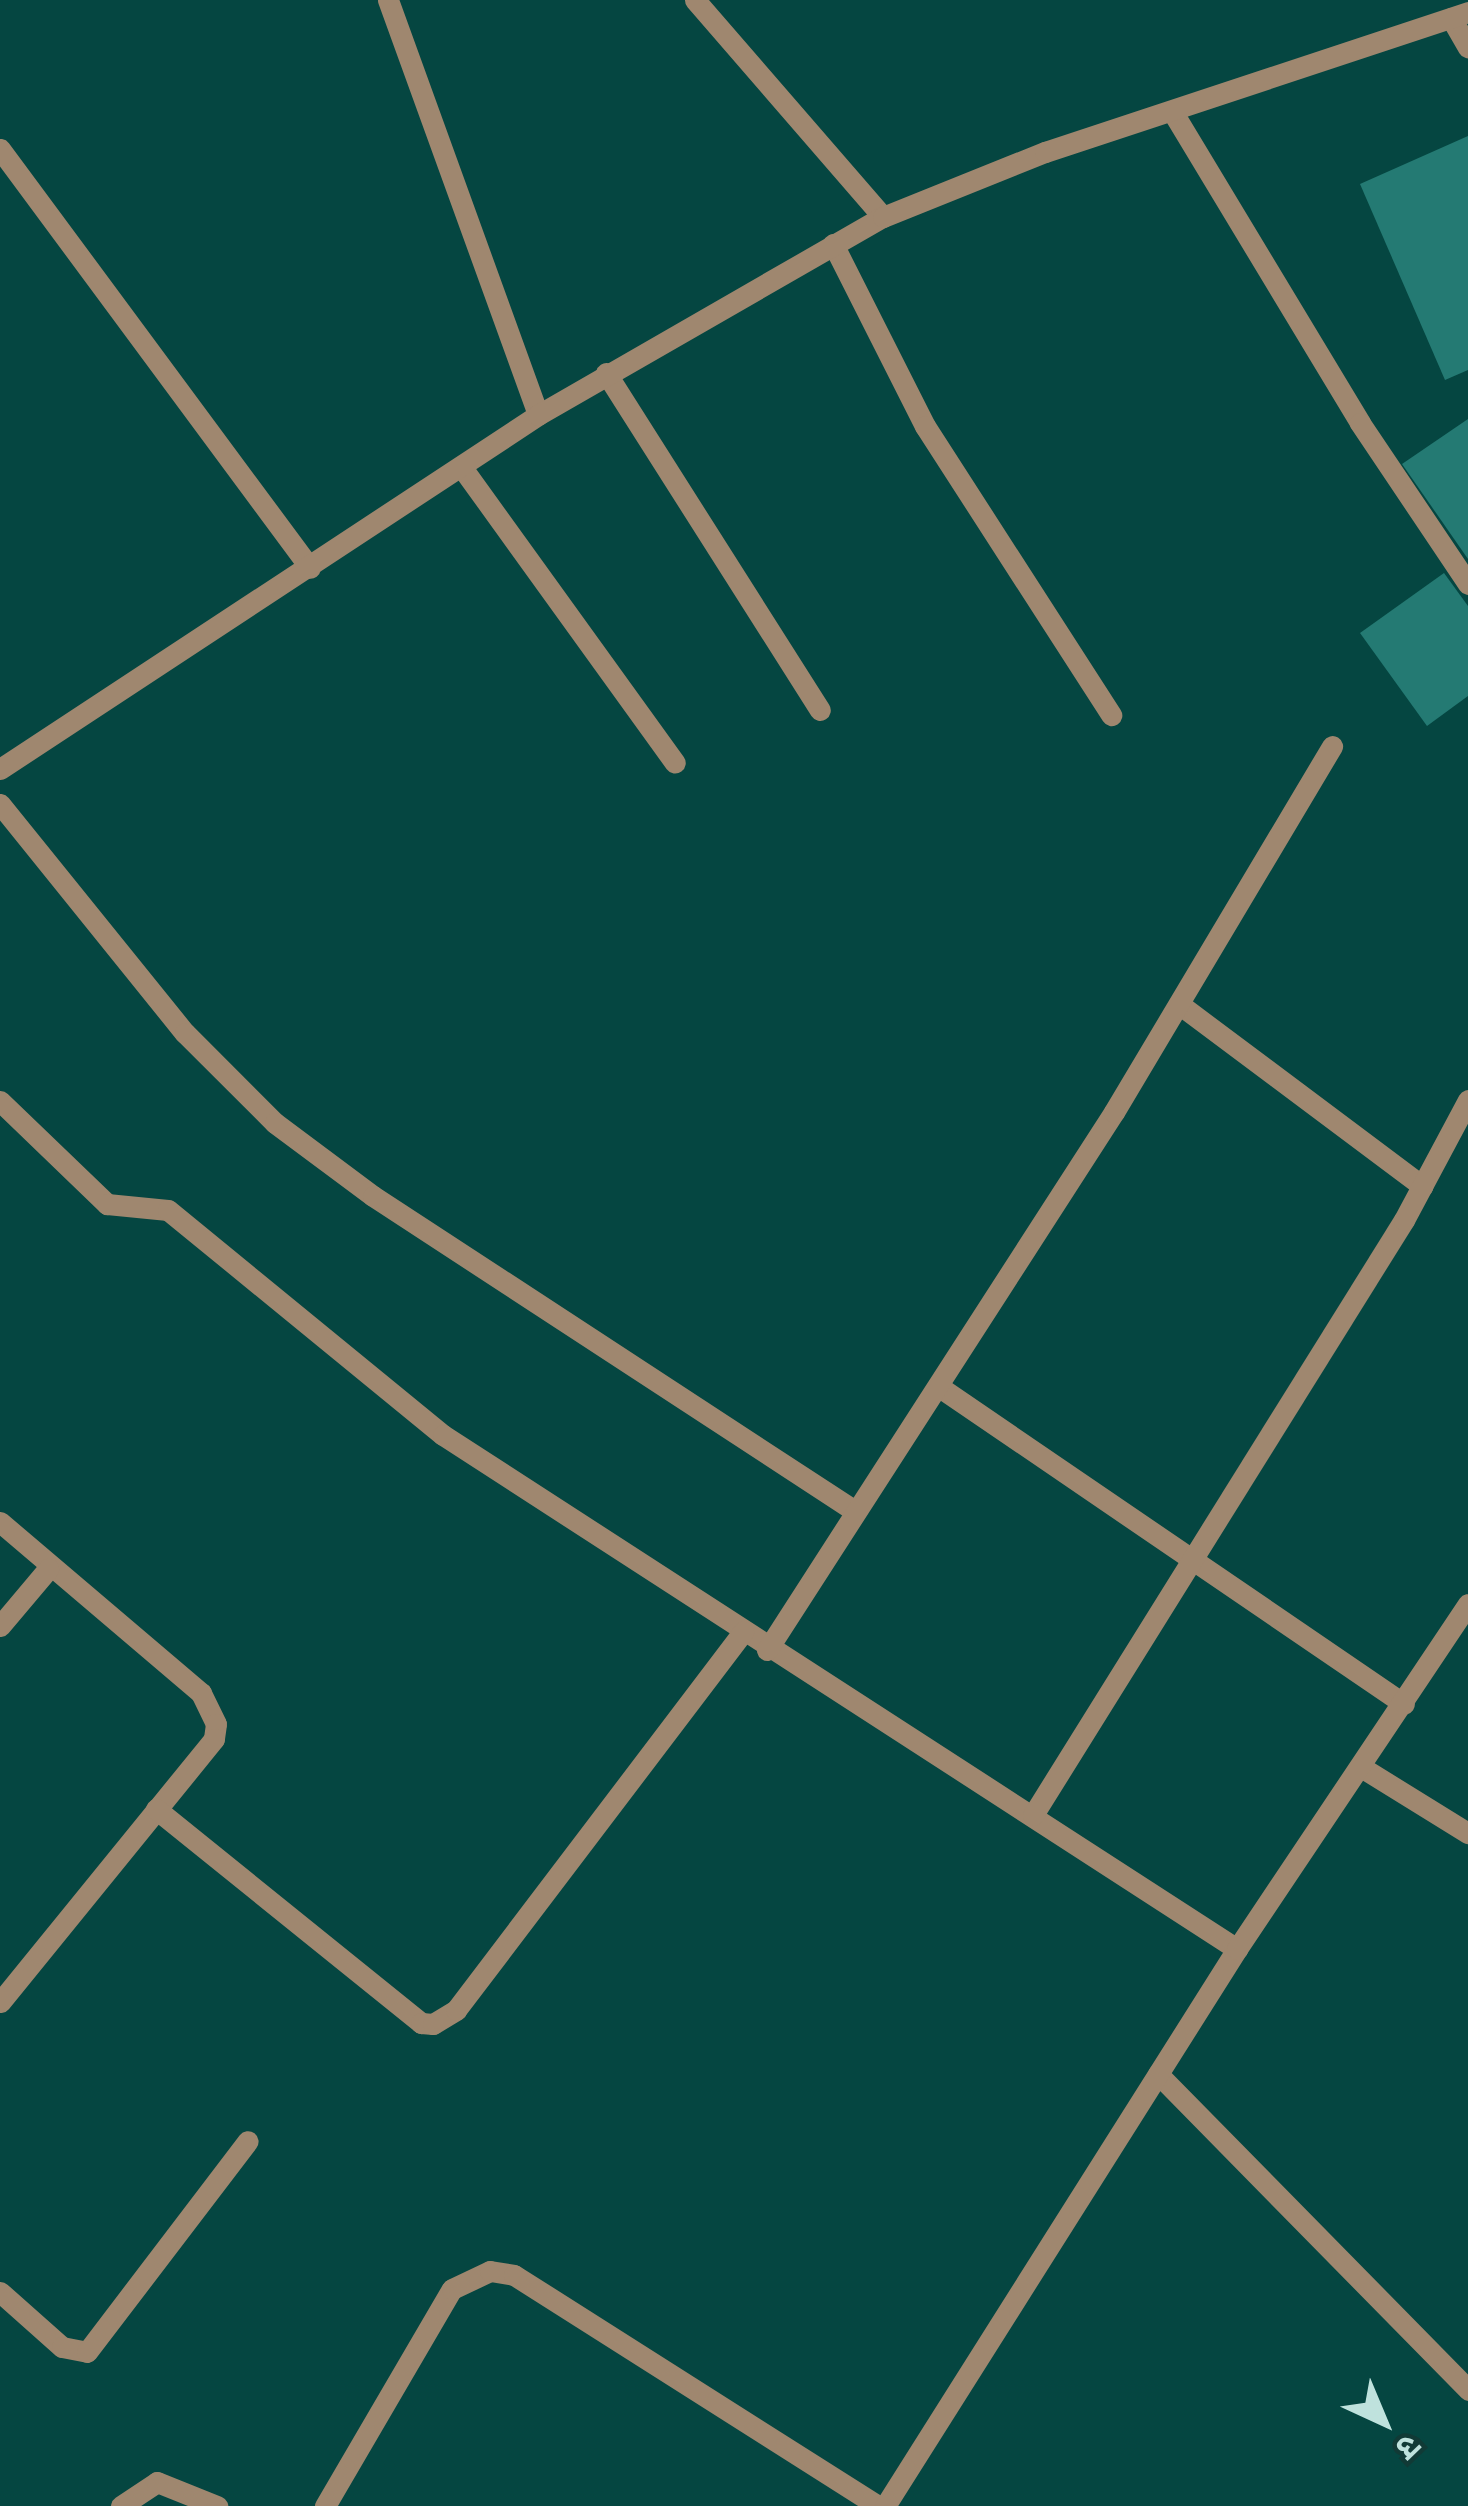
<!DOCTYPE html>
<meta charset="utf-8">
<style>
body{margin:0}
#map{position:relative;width:1468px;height:2506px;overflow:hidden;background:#054641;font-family:"PT Sans Narrow","Noto Sans Devanagari",sans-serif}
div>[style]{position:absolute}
.building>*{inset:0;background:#247a73}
.minor>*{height:21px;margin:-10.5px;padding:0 10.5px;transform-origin:10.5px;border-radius:10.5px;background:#9f876f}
span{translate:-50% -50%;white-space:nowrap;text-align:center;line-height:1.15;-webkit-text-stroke:12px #113a36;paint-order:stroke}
.north{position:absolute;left:1324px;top:2362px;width:120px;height:120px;-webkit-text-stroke:9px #113a36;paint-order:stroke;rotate:136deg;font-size:33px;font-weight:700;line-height:48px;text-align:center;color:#bfe2dd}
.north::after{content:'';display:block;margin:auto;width:42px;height:54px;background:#bfe2dd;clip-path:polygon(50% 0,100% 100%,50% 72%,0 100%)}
</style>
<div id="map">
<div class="building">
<i style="clip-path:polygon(1468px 136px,1468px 370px,1445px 380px,1360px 184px)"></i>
<i style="clip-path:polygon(1468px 419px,1468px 559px,1402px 464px)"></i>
<i style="clip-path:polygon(1444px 573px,1468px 606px,1468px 696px,1427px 726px,1360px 633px)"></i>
</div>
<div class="minor">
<i style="left:388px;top:0;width:441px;rotate:70.1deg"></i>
<i style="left:695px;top:0;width:287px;rotate:49.1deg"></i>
<i style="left:1451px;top:18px;width:34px;rotate:60deg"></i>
<i style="left:1172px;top:111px;width:364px;rotate:58.9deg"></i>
<i style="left:1360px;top:423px;width:194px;rotate:56.1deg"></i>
<i style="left:0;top:149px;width:521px;rotate:53.5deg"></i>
<i style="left:833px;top:244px;width:204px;rotate:63.2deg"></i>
<i style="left:925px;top:426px;width:344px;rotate:57.2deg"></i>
<i style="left:606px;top:373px;width:399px;rotate:57.6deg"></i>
<i style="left:463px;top:469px;width:362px;rotate:54.2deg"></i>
<i style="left:0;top:769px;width:644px;rotate:-33.34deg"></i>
<i style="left:538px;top:415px;width:398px;rotate:-29.9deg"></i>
<i style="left:883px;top:217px;width:175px;rotate:-21.9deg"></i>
<i style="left:1045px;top:152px;width:446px;rotate:-18.3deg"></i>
<i style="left:0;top:804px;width:294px;rotate:51.1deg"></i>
<i style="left:185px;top:1033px;width:127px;rotate:45deg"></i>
<i style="left:275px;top:1123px;width:122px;rotate:36.7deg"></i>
<i style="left:373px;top:1196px;width:576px;rotate:33.17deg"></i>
<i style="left:1179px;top:1004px;width:304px;rotate:36.8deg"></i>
<i style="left:0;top:1101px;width:149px;rotate:43.9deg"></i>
<i style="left:107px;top:1204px;width:61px;rotate:5.6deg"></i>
<i style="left:168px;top:1210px;width:355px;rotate:39.3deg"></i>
<i style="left:443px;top:1435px;width:946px;rotate:32.92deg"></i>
<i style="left:938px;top:1386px;width:564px;rotate:34.31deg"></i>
<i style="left:0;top:1522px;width:264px;rotate:40.4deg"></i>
<i style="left:201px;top:1693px;width:34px;rotate:64deg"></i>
<i style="left:216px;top:1724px;width:15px;rotate:98deg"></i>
<i style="left:214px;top:1739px;width:339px;rotate:129.1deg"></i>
<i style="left:0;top:1626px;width:75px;rotate:-49.9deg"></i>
<i style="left:767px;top:1650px;width:640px;rotate:-57.18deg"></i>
<i style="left:1114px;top:1112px;width:426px;rotate:-59.2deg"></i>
<i style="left:1361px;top:1767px;width:126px;rotate:31.7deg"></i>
<i style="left:156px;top:1809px;width:341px;rotate:38.9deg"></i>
<i style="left:421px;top:2023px;width:12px;rotate:5deg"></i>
<i style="left:433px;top:2024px;width:27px;rotate:-31deg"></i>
<i style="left:456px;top:2010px;width:475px;rotate:-52.8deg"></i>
<i style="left:1033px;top:1815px;width:701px;rotate:-58.06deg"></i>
<i style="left:1404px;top:1220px;width:136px;rotate:-61.9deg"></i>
<i style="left:1158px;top:2074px;width:443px;rotate:45.5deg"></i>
<i style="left:0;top:2292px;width:83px;rotate:41.6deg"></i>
<i style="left:62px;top:2347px;width:25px;rotate:11deg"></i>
<i style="left:87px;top:2352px;width:265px;rotate:-52.7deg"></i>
<i style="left:121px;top:2506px;width:43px;rotate:-33.7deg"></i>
<i style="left:157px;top:2482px;width:65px;rotate:21.8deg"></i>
<i style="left:325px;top:2506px;width:251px;rotate:-59.7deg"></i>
<i style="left:452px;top:2289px;width:42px;rotate:-25.3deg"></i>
<i style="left:490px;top:2271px;width:24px;rotate:9deg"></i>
<i style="left:514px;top:2275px;width:431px;rotate:32.4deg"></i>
<i style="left:885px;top:2506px;width:659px;rotate:-57.71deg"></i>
<i style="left:1237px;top:1949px;width:415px;rotate:-56.2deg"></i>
</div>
<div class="north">उ</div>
</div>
